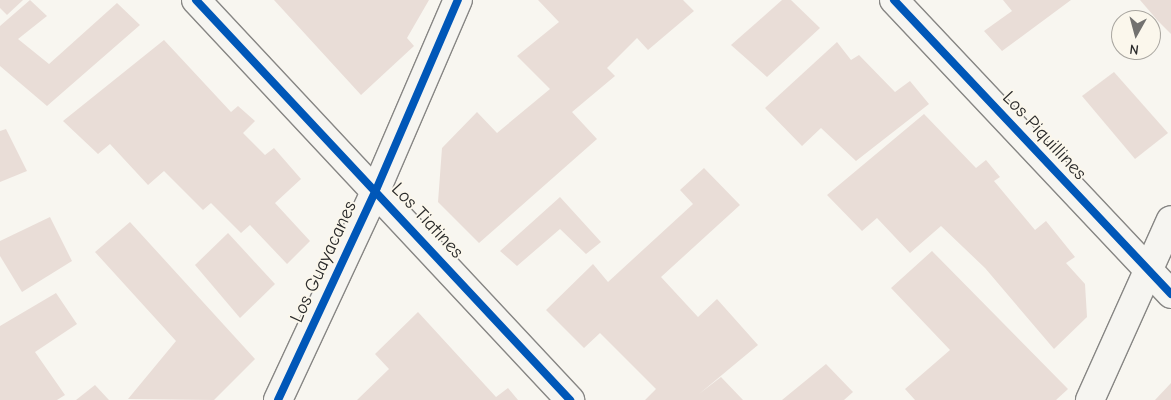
<!DOCTYPE html>
<style>
body{margin:0}
#map{position:relative;width:1171px;height:400px;overflow:hidden;background:#f8f6f0;font-family:"Comic Neue",sans-serif}
div>[style]{position:absolute}
.building>*{inset:0;background:#e9ddd7}
.roads{filter:drop-shadow(1px 0 #878684) drop-shadow(-1px 0 #878684) drop-shadow(0 1px #878684) drop-shadow(0 -1px #878684)}
.minor>*{height:28px;margin:-14px;padding:0 14px;transform-origin:14px;border-radius:14px;background:#f6f5f1}
.cycleway>*{height:8px;margin:-4px;padding:0 4px;transform-origin:4px;border-radius:4px;background:#0057b8}
span{translate:-50% -50%;white-space:nowrap;text-align:center;line-height:1.15;-webkit-text-stroke:4px #fbf7ec;paint-order:stroke}
.street-label{font-size:19px;color:#2b2b2b}
.north{position:absolute;left:1111px;top:10px;width:50px;height:50px;box-sizing:border-box;background:#fbf7ec;border:1px solid #a8a59f;border-radius:50%;rotate:187deg;font-size:14px;font-weight:700;line-height:20px;text-align:center;color:#2b2b2b}
.north::after{content:'';display:block;margin:auto;width:18px;height:22px;background:#737270;clip-path:polygon(50% 0,100% 100%,50% 72%,0 100%)}
</style>
<div id="map">
<div class="building">
<i style="clip-path:polygon(0 0,23px 0,7px 15px,0 8px)"></i>
<i style="clip-path:polygon(30px 0,47px 16px,18px 39px,49px 64px,117px 3px,140px 25px,47px 106px,0 66px,0 26px)"></i>
<i style="clip-path:polygon(274px 0,429px 0,407px 38px,414px 46px,361px 95px)"></i>
<i style="clip-path:polygon(538px 0,683px 0,694px 11px,648px 50px,637px 38px,607px 68px,615px 76px,572px 112px,597px 139px,479px 243px,438px 202px,442px 148px,477px 112px,497px 133px,550px 89px,517px 56px,559px 22px)"></i>
<i style="clip-path:polygon(782px 0,791px 0,820px 28px,767px 77px,731px 45px)"></i>
<i style="clip-path:polygon(1003px 0,1071px 0,1002px 51px,984px 31px,1012px 11px)"></i>
<i style="clip-path:polygon(1140px 0,1171px 0,1171px 34px,1158px 21px)"></i>
<i style="clip-path:polygon(164px 40px,231px 112px,238px 106px,255px 121px,243px 133px,265px 155px,274px 148px,301px 179px,275px 203px,310px 241px,287px 264px,250px 225px,241px 233px,211px 203px,203px 210px,164px 171px,148px 185px,110px 144px,98px 154px,63px 121px)"></i>
<i style="clip-path:polygon(837px 42px,851px 60px,859px 55px,895px 92px,910px 81px,929px 104px,856px 161px,821px 128px,802px 146px,765px 108px)"></i>
<i style="clip-path:polygon(1114px 72px,1168px 133px,1135px 159px,1082px 96px)"></i>
<i style="clip-path:polygon(924px 114px,976px 168px,986px 160px,1000px 177px,994px 181px,1035px 230px,1046px 221px,1075px 257px,1066px 263px,1085px 284px,1087px 317px,1054px 349px,985px 268px,941px 226px,910px 253px,877px 218px,862px 231px,827px 195px)"></i>
<i style="clip-path:polygon(6px 129px,27px 171px,0 182px,0 131px)"></i>
<i style="clip-path:polygon(704px 168px,740px 205px,661px 277px,698px 317px,717px 299px,758px 345px,699px 394px,721px 377px,743px 400px,645px 400px,656px 389px,600px 333px,584px 348px,546px 310px,593px 264px,608px 282px,693px 204px,680px 190px)"></i>
<i style="clip-path:polygon(560px 197px,601px 242px,586px 254px,560px 229px,517px 266px,500px 251px)"></i>
<i style="clip-path:polygon(50px 217px,72px 261px,22px 292px,0 256px,0 241px)"></i>
<i style="clip-path:polygon(130px 222px,255px 359px,214px 400px,128px 399px,176px 341px,95px 252px)"></i>
<i style="clip-path:polygon(228px 233px,275px 284px,240px 318px,195px 265px)"></i>
<i style="clip-path:polygon(932px 251px,1068px 389px,1056px 400px,915px 400px,905px 389px,950px 350px,891px 288px)"></i>
<i style="clip-path:polygon(56px 293px,77px 324px,35px 352px,65px 395px,57px 400px,0 400px,0 326px)"></i>
<i style="clip-path:polygon(418px 312px,496px 397px,508px 388px,518px 400px,357px 400px,389px 369px,375px 354px)"></i>
<i style="clip-path:polygon(826px 364px,853px 392px,844px 400px,782px 400px)"></i>
<i style="clip-path:polygon(1171px 383px,1171px 400px,1155px 400px)"></i>
<i style="clip-path:polygon(95px 385px,109px 400px,76px 400px)"></i>
</div>
<div class="roads">
<div class="minor">
<i style="left:196px;top:0;width:548px;rotate:46.92deg"></i>
<i style="left:894px;top:0;width:404px;rotate:46.7deg"></i>
<i style="left:278px;top:400px;width:232px;rotate:-65deg"></i>
<i style="left:376px;top:190px;width:207px;rotate:-66.7deg"></i>
<i style="left:1090px;top:400px;width:197px;rotate:-65.8deg"></i>
</div>
</div>
<div class="cycleway">
<i style="left:196px;top:0;width:548px;rotate:46.92deg"></i>
<i style="left:894px;top:0;width:404px;rotate:46.7deg"></i>
<i style="left:278px;top:400px;width:232px;rotate:-65deg"></i>
<i style="left:376px;top:190px;width:207px;rotate:-66.7deg"></i>
</div>
<div class="street-label">
<span style="left:1044px;top:136px;rotate:47deg">Los Piquillines</span>
<span style="left:427px;top:221px;rotate:47deg">Los Tiatines</span>
<span style="left:324px;top:262px;rotate:-65deg">Los Guayacanes</span>
</div>
<div class="north">N</div>
</div>
